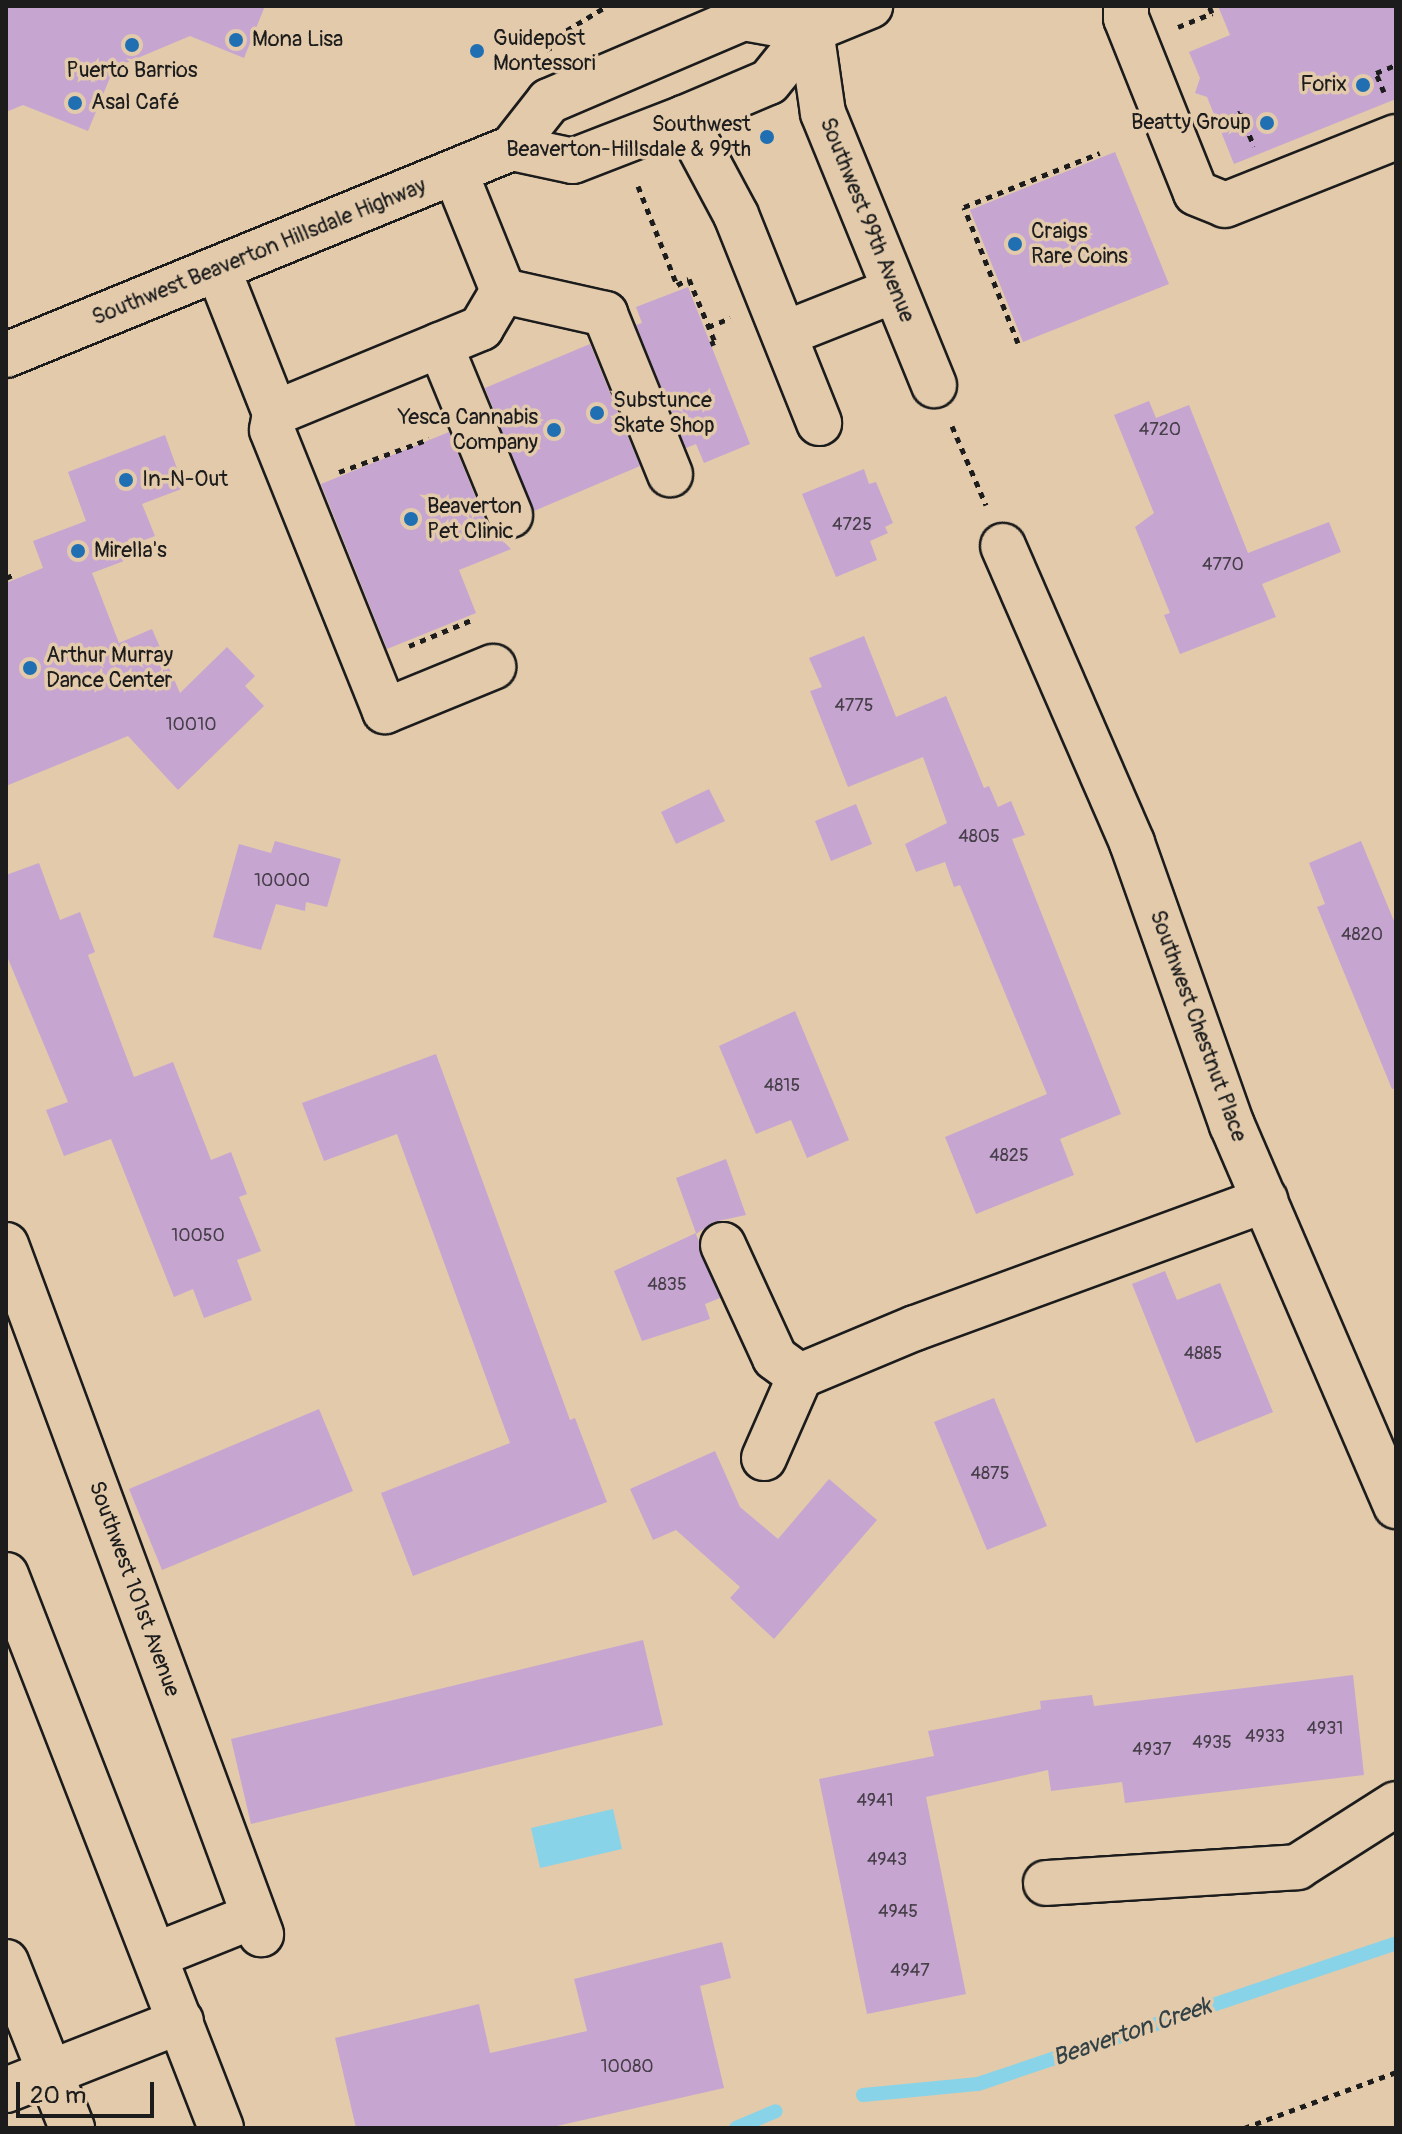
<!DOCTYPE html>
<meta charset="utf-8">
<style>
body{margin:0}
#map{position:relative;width:1402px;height:2134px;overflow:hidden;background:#e2caab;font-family:Pangolin,sans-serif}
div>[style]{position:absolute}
.water>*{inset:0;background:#89d3e9}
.stream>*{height:14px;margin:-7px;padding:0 7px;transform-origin:7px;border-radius:7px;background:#89d3e9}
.building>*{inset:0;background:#c6a6d1}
.path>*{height:5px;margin-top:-2.5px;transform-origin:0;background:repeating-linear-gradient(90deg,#1c1c1c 0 6px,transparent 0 12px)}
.roads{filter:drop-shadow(2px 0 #1c1c1c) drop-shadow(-2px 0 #1c1c1c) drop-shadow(0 2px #1c1c1c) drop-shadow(0 -2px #1c1c1c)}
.minor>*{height:44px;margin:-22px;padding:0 22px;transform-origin:22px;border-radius:22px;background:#e2caab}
.major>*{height:44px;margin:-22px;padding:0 22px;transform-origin:22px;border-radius:22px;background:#e2caab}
.dots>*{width:22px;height:22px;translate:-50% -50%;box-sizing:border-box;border:4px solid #e2caab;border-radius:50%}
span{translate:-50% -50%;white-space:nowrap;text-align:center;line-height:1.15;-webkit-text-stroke:7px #e2caab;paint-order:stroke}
.number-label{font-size:18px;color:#463e49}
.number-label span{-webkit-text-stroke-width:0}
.poi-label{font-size:22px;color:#1c1c1c}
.left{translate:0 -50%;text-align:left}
.right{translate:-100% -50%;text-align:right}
.street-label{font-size:22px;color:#1c1c1c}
.water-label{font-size:24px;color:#324145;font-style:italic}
.frame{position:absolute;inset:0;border:8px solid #1c1c1c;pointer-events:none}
.scale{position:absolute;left:16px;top:2082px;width:138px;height:36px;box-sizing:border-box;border:4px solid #1c1c1c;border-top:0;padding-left:10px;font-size:24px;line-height:28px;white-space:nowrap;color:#1c1c1c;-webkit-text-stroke:6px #e2caab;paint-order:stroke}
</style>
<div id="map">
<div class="water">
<i style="clip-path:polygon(613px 1809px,622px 1849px,540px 1868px,531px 1828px)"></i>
</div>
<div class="stream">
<i style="left:863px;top:2095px;width:116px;rotate:-5.5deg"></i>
<i style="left:978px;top:2084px;width:441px;rotate:-18.6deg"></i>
<i style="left:736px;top:2128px;width:43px;rotate:-23deg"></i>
</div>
<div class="building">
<i style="clip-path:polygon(6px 6px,265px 6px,244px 58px,190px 36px,114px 68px,88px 131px,23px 105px,6px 112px)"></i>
<i style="clip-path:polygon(1218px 6px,1396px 6px,1396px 99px,1234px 164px,1207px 97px,1195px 93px,1200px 78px,1189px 52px,1230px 35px)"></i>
<i style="clip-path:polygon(1115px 152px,1169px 284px,1023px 342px,970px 210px)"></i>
<i style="clip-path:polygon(688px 287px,750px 444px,704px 463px,696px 444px,686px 448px,636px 325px,642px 323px,636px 307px)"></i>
<i style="clip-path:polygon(590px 344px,640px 466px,534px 511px,485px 388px)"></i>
<i style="clip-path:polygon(1149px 401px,1156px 418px,1189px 405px,1248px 553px,1329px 522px,1341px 552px,1262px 584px,1276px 617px,1180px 654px,1164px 615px,1170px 613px,1135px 527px,1154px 513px,1114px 415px)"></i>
<i style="clip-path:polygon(449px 432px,487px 525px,511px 549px,459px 570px,476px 613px,387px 649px,321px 484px)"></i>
<i style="clip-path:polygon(165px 435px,184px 488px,142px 504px,155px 536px,120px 549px,124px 561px,92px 573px,119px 643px,152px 629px,180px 693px,227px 647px,255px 676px,245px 686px,264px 706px,178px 790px,128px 736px,6px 786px,6px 583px,43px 568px,33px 541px,86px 521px,68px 472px)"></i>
<i style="clip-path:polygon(864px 469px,869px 484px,876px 482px,893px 523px,885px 527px,888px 533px,870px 541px,877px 560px,836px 577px,802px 494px)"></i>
<i style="clip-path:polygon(864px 636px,896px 717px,946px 696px,984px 788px,989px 786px,998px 807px,1011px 801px,1025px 835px,1012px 839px,1121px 1114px,1060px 1139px,1074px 1175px,976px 1214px,945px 1137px,1047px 1094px,960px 885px,954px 887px,945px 862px,916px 872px,905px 844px,947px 823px,923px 757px,848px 787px,810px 691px,822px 687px,809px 658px)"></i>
<i style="clip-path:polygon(709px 789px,725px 821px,676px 844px,661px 812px)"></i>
<i style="clip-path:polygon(856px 804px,872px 844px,831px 861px,815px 821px)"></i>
<i style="clip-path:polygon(275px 841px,341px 859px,327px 907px,306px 902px,305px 911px,276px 904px,261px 950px,213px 937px,239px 844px,271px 853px)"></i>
<i style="clip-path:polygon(1361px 841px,1396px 926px,1396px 1088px,1392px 1089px,1317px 907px,1325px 904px,1309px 863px)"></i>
<i style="clip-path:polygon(39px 863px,60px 920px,80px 912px,95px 952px,88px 955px,134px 1077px,173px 1062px,211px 1160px,231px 1152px,247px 1194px,239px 1197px,261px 1251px,237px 1260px,252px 1300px,204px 1318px,193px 1289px,174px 1297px,111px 1139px,64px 1156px,46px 1110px,68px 1102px,6px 954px,6px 875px)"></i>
<i style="clip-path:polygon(795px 1011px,849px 1140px,807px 1158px,791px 1120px,756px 1134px,719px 1046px)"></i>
<i style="clip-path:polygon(436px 1054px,570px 1420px,575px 1418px,607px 1502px,413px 1576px,381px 1493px,510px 1443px,397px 1134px,324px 1161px,302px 1103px)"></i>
<i style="clip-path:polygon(726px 1159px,746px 1215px,713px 1222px,696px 1234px,720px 1298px,705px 1304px,710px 1319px,642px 1341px,614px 1271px,696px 1233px,676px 1178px)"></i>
<i style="clip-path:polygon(1165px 1271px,1177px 1300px,1220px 1283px,1273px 1412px,1196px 1443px,1132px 1284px)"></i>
<i style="clip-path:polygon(994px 1398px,1047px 1526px,987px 1550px,934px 1422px)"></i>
<i style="clip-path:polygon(319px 1409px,353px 1491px,162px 1570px,129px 1489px)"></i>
<i style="clip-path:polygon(715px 1451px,740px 1507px,778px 1539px,829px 1479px,877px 1520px,774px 1639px,730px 1598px,740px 1587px,676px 1530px,653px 1540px,630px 1489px)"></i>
<i style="clip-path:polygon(643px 1640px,663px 1725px,251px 1824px,231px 1739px)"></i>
<i style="clip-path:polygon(1353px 1675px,1364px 1775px,1125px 1803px,1122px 1782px,1051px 1791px,1048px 1770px,926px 1797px,966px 1994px,867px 2014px,819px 1779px,934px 1756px,928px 1731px,1041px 1709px,1040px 1701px,1092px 1695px,1094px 1706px)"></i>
<i style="clip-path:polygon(722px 1942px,731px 1978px,700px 1986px,724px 2088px,548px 2128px,356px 2128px,335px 2038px,479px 2004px,490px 2053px,587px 2031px,574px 1979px)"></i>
</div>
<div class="path">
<i style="left:1178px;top:27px;width:37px;rotate:-22deg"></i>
<i style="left:1212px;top:13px;width:8px;rotate:-113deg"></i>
<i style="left:550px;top:51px;width:9px;rotate:-117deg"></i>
<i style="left:546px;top:43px;width:71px;rotate:-31.2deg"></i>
<i style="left:1384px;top:92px;width:21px;rotate:-113deg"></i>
<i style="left:1376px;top:73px;width:22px;rotate:-22deg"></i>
<i style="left:1216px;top:122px;width:26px;rotate:-21deg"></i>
<i style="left:1240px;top:113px;width:36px;rotate:67deg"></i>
<i style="left:638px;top:186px;width:106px;rotate:68.5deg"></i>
<i style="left:677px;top:285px;width:13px;rotate:-27deg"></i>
<i style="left:689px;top:279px;width:68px;rotate:67.6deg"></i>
<i style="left:715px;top:342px;width:5px;rotate:158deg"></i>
<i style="left:708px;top:327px;width:24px;rotate:-22deg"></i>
<i style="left:1018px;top:343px;width:146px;rotate:-111.7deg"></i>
<i style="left:964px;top:207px;width:146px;rotate:-21.7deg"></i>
<i style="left:952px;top:426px;width:86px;rotate:66.7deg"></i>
<i style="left:339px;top:472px;width:96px;rotate:-20.1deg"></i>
<i style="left:6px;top:578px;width:10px;rotate:-24deg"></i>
<i style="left:409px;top:646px;width:70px;rotate:-22.6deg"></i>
<i style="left:1244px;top:2128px;width:162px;rotate:-20.2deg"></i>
</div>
<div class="roads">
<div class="minor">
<i style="left:802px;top:6px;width:26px;rotate:69deg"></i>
<i style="left:811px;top:30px;width:84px;rotate:81.8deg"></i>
<i style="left:823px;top:113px;width:294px;rotate:67.8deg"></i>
<i style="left:1126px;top:6px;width:12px;rotate:90deg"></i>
<i style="left:1126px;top:18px;width:188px;rotate:68.2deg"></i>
<i style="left:1196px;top:193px;width:31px;rotate:22deg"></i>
<i style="left:1225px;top:205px;width:184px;rotate:-21.7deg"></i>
<i style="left:684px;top:118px;width:110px;rotate:61.8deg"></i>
<i style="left:736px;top:215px;width:224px;rotate:68.2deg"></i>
<i style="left:455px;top:172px;width:128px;rotate:68deg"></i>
<i style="left:218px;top:269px;width:155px;rotate:68.4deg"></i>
<i style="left:275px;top:413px;width:223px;rotate:-22.4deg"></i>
<i style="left:481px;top:328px;width:43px;rotate:-59.3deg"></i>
<i style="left:503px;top:291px;width:105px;rotate:12.7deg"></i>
<i style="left:605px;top:314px;width:173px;rotate:67.9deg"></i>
<i style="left:784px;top:334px;width:119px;rotate:-21.6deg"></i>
<i style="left:440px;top:345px;width:184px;rotate:67.6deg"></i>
<i style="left:275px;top:413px;width:17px;rotate:100deg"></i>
<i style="left:272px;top:430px;width:303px;rotate:68.1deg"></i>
<i style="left:385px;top:711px;width:117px;rotate:-22.2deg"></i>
<i style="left:1003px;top:546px;width:324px;rotate:66.5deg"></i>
<i style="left:1132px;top:843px;width:299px;rotate:70.5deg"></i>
<i style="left:1232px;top:1125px;width:415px;rotate:66.7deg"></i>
<i style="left:6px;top:1245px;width:735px;rotate:69.69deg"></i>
<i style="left:723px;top:1245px;width:124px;rotate:65.3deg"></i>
<i style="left:775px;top:1358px;width:31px;rotate:36deg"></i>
<i style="left:800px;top:1376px;width:125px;rotate:-22.7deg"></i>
<i style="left:915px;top:1328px;width:373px;rotate:-20.1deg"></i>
<i style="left:764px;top:1458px;width:90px;rotate:-66.3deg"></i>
<i style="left:6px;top:1575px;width:593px;rotate:68.75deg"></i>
<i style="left:1046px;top:1883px;width:252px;rotate:-3.6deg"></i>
<i style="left:1297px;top:1867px;width:117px;rotate:-32.5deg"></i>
<i style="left:156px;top:1955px;width:105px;rotate:-21.7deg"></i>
<i style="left:6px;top:1962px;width:179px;rotate:68.3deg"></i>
<i style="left:6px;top:2090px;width:188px;rotate:-21.5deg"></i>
</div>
<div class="major">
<i style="left:512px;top:148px;width:62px;rotate:12deg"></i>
<i style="left:573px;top:161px;width:119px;rotate:-21.2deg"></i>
<i style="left:684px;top:118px;width:92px;rotate:-23deg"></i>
<i style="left:769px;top:82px;width:67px;rotate:-51.1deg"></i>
<i style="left:811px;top:30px;width:64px;rotate:-22.1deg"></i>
<i style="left:6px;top:355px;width:547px;rotate:-22.25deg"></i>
<i style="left:512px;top:148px;width:60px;rotate:-51.8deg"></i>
<i style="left:549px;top:101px;width:212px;rotate:-23.1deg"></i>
<i style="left:744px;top:18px;width:68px;rotate:10.2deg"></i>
</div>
</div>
<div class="dots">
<i style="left:236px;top:40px;background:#1f6fb2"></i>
<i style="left:132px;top:45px;background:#1f6fb2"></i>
<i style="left:477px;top:51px;background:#1f6fb2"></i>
<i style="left:1363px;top:85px;background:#1f6fb2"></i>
<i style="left:75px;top:103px;background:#1f6fb2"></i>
<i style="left:1267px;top:123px;background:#1f6fb2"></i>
<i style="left:767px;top:137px;background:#1f6fb2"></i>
<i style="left:1015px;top:244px;background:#1f6fb2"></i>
<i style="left:597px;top:413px;background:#1f6fb2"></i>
<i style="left:554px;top:430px;background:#1f6fb2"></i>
<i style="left:126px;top:480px;background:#1f6fb2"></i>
<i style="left:411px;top:519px;background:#1f6fb2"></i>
<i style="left:78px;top:551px;background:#1f6fb2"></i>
<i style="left:30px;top:668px;background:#1f6fb2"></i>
</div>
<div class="number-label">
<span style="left:1160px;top:430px">4720</span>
<span style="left:852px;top:525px">4725</span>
<span style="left:1223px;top:565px">4770</span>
<span style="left:854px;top:706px">4775</span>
<span style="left:191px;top:725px">10010</span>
<span style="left:979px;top:837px">4805</span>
<span style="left:282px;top:881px">10000</span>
<span style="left:1362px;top:935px">4820</span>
<span style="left:782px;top:1086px">4815</span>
<span style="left:1009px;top:1156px">4825</span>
<span style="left:198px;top:1236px">10050</span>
<span style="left:667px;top:1285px">4835</span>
<span style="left:1203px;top:1354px">4885</span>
<span style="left:990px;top:1474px">4875</span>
<span style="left:1325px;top:1729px">4931</span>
<span style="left:1265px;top:1737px">4933</span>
<span style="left:1212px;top:1743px">4935</span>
<span style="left:1152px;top:1750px">4937</span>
<span style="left:875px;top:1801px">4941</span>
<span style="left:887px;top:1860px">4943</span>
<span style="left:898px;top:1912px">4945</span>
<span style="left:910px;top:1971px">4947</span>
<span style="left:627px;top:2067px">10080</span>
</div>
<div class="poi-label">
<span class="left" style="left:493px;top:51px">Guidepost<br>Montessori</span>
<span class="left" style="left:252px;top:40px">Mona Lisa</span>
<span style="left:132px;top:71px">Puerto Barrios</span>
<span class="right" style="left:1347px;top:85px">Forix</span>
<span class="left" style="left:91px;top:103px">Asal Café</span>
<span class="right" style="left:1251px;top:123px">Beatty Group</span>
<span class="right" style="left:751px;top:137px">Southwest<br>Beaverton-Hillsdale &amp; 99th</span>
<span class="left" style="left:1031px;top:244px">Craigs<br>Rare Coins</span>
<span class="left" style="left:613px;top:413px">Substunce<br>Skate Shop</span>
<span class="right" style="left:538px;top:430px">Yesca Cannabis<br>Company</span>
<span class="left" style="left:142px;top:480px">In-N-Out</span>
<span class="left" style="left:427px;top:519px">Beaverton<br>Pet Clinic</span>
<span class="left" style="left:94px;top:551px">Mirella's</span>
<span class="left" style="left:46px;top:668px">Arthur Murray<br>Dance Center</span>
</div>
<div class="street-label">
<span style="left:867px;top:220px;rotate:68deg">Southwest 99th Avenue</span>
<span style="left:259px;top:252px;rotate:-22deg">Southwest Beaverton Hillsdale Highway</span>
<span style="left:1198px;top:1026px;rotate:70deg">Southwest Chestnut Place</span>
<span style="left:134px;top:1589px;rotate:70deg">Southwest 101st Avenue</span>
</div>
<div class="water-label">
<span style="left:1132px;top:2032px;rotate:-19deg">Beaverton Creek</span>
</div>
<div class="frame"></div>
<div class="scale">20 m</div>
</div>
